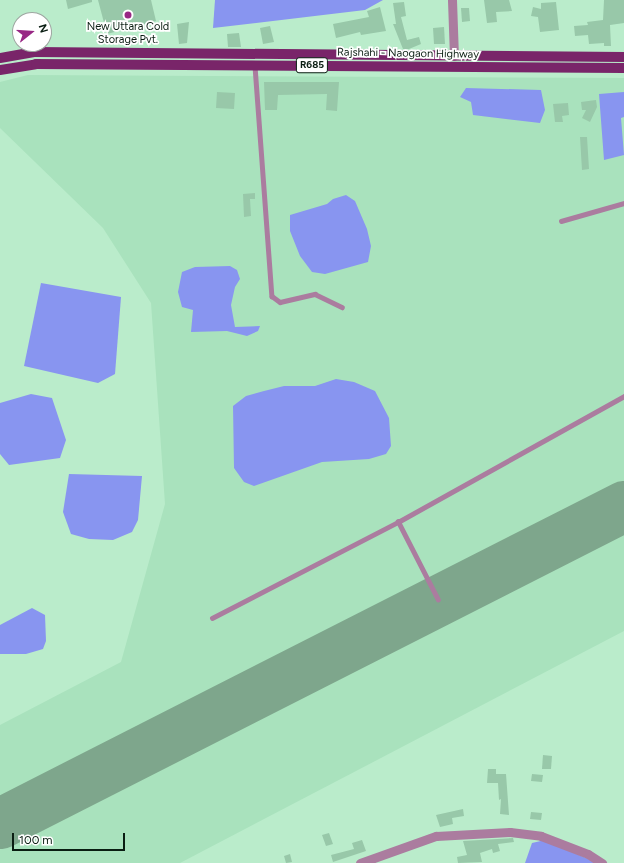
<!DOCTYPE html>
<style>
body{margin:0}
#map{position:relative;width:624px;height:863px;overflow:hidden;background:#baeccb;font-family:Figtree,sans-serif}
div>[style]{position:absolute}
.built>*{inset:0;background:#a9e2bd}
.water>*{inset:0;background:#8895f0}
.runway>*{height:51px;margin:-25.5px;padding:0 25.5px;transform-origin:25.5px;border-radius:25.5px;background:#7ea68c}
.building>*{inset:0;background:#98c8a9}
.service>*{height:4.5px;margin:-2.25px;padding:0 2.25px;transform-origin:2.25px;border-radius:2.25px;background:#ab7c9f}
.minor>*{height:9px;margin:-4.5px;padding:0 4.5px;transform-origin:4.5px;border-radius:4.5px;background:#ab7c9f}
.primary>*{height:10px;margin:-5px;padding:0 5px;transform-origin:5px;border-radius:5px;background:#792569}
.dots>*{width:11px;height:11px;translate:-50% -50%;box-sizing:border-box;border:2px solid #fff;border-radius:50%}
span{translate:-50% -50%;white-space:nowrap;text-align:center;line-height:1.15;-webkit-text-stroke:3.5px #fff;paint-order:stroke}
.shield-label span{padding:1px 3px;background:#fff;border:1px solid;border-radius:3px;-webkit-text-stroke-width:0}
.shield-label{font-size:10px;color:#0a1d12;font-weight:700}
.poi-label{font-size:11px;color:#0a1d12}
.street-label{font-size:11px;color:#0a1d12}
.north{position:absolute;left:12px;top:12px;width:40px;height:40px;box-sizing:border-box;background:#fff;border:1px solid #9da5a0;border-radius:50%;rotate:73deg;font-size:11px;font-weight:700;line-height:16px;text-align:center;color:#0a1d12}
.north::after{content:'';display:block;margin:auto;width:14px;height:18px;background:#982784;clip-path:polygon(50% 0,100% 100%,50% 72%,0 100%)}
.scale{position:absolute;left:12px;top:833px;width:113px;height:18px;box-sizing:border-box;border:2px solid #0a1d12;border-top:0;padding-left:5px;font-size:12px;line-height:14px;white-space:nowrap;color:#0a1d12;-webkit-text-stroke:3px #fff;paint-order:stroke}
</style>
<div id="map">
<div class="built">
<i style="clip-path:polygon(28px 75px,624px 78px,624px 631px,180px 863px,0 863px,0 725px,121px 662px,165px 504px,151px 303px,103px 228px,0 128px,0 82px)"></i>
</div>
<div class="water">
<i style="clip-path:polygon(215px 0,383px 0,365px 10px,213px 28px)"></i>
<i style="clip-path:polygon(466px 88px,541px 90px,545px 110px,540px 123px,473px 115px,471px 102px,460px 97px)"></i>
<i style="clip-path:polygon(624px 92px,624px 117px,621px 118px,624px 155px,604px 160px,599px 94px)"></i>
<i style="clip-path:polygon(346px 195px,355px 201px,367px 229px,371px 246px,368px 262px,325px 274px,312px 272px,300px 256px,290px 231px,290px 215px,327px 204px,333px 199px)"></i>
<i style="clip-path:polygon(230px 266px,237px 270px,240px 279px,235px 287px,231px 305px,235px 327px,260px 326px,258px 331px,247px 336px,227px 331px,191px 332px,193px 310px,182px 307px,178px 292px,182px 272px,195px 267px)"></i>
<i style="clip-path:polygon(41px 283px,121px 297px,115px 374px,98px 383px,24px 366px)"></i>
<i style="clip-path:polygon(336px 379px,354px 382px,375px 391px,389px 418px,391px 446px,386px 454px,369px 459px,322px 462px,254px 486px,244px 482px,234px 468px,233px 406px,246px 396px,264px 391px,284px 386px,315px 386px)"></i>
<i style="clip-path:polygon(31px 394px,52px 398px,66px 440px,60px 458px,9px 465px,0 454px,0 403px)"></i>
<i style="clip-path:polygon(69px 474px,142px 476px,138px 520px,132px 532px,113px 540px,89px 539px,71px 534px,63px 512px)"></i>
<i style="clip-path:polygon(32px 608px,45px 615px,46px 641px,43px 649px,26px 654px,0 654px,0 625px)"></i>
<i style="clip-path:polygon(545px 840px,588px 859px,595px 863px,525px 863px,532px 843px)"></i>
</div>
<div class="runway">
<i style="left:0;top:823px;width:700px;rotate:-26.93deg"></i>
</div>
<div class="building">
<i style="clip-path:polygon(66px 0,92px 0,92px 2px,68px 9px)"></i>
<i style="clip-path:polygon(98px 0,151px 0,156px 21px,107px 34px)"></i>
<i style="clip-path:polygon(484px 0,509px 0,512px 11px,496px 12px,497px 22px,487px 23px)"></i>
<i style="clip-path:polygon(604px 0,624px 0,624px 23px,610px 25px,611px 46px,604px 46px,604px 43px,589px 44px,588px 35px,575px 36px,574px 26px,588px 25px,587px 22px,603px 20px)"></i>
<i style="clip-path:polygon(404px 2px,406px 16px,401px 17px,407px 40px,419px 37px,421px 44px,409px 49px,403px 49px,393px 24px,396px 24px,393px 3px)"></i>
<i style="clip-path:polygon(556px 2px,559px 30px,540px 32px,538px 17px,531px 16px,533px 7px,541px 9px,541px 3px)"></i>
<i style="clip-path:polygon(380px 7px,386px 31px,361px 35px,360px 32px,336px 38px,333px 24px,369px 17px,367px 11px)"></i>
<i style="clip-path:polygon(461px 8px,469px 8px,470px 21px,462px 22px)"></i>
<i style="clip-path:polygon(189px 22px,187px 43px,179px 44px,177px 24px)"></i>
<i style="clip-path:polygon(270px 26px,274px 42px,263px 44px,260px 28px)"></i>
<i style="clip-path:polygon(444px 27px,445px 44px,434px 44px,433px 28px)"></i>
<i style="clip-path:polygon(239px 33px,241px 47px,228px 47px,227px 34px)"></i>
<i style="clip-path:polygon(264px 82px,339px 82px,337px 111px,326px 110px,327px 94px,278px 95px,277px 110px,265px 110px)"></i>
<i style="clip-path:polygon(217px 92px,235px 93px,234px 109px,216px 108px)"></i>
<i style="clip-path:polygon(596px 100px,597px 107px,590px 122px,582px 118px,586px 110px,582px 110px,581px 102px)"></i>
<i style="clip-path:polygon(568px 103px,569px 115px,562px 116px,563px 122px,555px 122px,553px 104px)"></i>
<i style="clip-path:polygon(580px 137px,587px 137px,589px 169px,582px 170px)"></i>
<i style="clip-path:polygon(255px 193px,255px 199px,250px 199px,251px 216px,244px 217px,243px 194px)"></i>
<i style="clip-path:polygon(543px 755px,552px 756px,551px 769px,542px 769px)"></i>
<i style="clip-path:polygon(488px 769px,496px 769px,496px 774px,506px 774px,509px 815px,500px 814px,501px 799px,499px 800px,498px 783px,487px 783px)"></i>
<i style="clip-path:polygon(532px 774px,543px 775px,542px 782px,531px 781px)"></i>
<i style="clip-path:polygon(463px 809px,464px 816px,452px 818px,453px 824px,440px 827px,436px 815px)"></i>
<i style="clip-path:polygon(531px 812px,542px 813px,541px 820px,530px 819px)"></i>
<i style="clip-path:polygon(329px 833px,333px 844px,326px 846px,322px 835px)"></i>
<i style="clip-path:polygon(513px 838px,514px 842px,498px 844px,500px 851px,493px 853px,492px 849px,480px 853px,482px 862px,458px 863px,457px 857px,467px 855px,463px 841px)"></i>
<i style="clip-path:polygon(362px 840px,366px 851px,333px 862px,331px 855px,354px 849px,352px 843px)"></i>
<i style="clip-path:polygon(290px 854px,292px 862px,286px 863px,284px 856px)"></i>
</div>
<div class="service">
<i style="left:255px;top:66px;width:231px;rotate:85.8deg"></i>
<i style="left:272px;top:296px;width:10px;rotate:37deg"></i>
<i style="left:280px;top:302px;width:36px;rotate:-13deg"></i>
<i style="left:315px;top:294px;width:30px;rotate:26deg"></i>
<i style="left:561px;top:221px;width:66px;rotate:-15.9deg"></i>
<i style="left:438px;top:600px;width:88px;rotate:-117.1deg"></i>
<i style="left:398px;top:522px;width:259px;rotate:-29.1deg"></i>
<i style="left:212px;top:618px;width:209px;rotate:-27.3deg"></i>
</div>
<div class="minor">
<i style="left:452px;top:0;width:56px;rotate:88deg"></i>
<i style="left:360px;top:863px;width:81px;rotate:-19.6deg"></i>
<i style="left:436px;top:836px;width:74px;rotate:-3.1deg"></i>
<i style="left:510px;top:832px;width:31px;rotate:7deg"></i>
<i style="left:541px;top:836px;width:50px;rotate:21deg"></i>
<i style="left:588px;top:854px;width:17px;rotate:33deg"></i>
</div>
<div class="primary">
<i style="left:0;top:58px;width:36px;rotate:-10deg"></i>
<i style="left:35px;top:52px;width:589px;rotate:0.49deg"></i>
<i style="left:0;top:70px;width:36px;rotate:-9deg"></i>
<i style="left:36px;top:64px;width:588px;rotate:0.39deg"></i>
</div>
<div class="dots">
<i style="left:128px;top:15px;background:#982784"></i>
</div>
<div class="shield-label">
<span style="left:312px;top:65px">R685</span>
</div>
<div class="poi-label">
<span style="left:128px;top:34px">New Uttara Cold<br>Storage Pvt.</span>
</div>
<div class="street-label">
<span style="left:408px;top:54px;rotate:1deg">Rajshahi - Naogaon Highway</span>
</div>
<div class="north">N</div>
<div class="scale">100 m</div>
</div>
